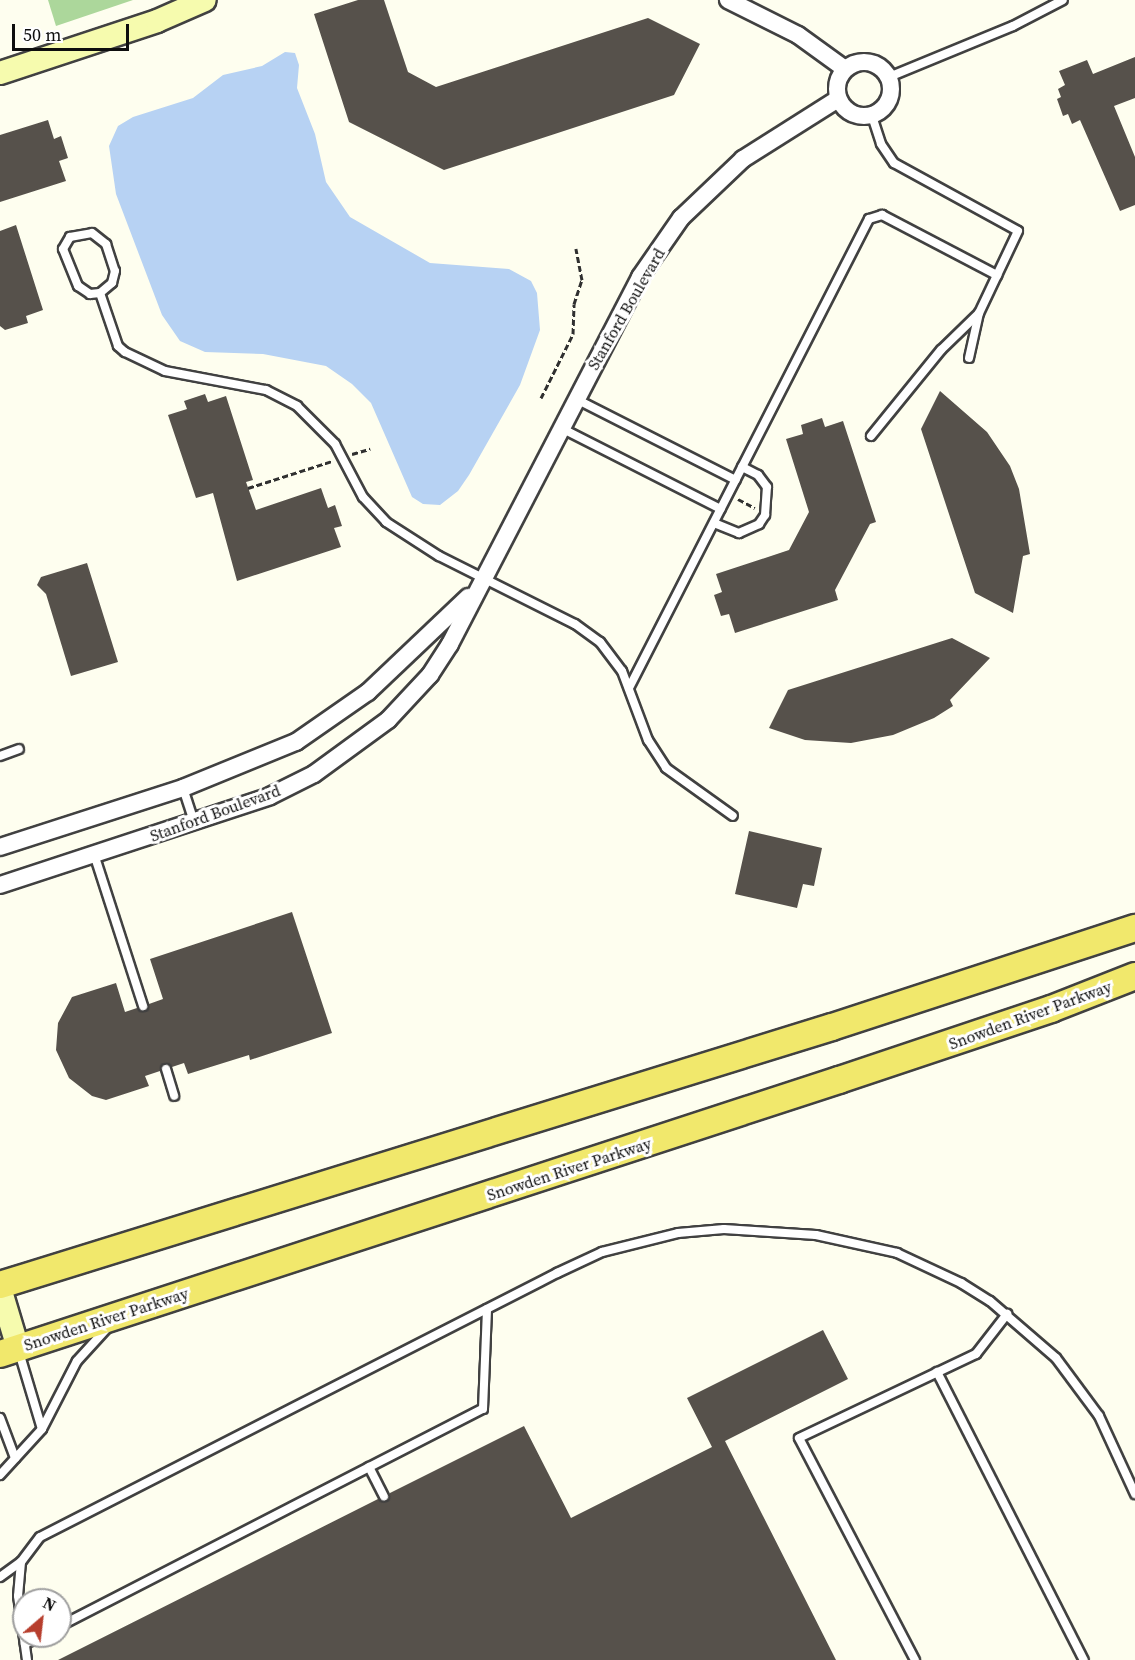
<!DOCTYPE html>
<style>
body{margin:0}
#map{position:relative;width:1135px;height:1660px;overflow:hidden;background:#fefeef;font-family:"Source Serif 4",serif}
div>[style]{position:absolute}
.forest>*{inset:0;background:#acd79b}
.water>*{inset:0;background:#b7d2f3}
.building>*{inset:0;background:#56514b}
.path>*{height:3px;margin-top:-1.5px;transform-origin:0;background:repeating-linear-gradient(90deg,#303030 0 6px,transparent 0 9px)}
.roads{filter:drop-shadow(2px 0 #414141) drop-shadow(-2px 0 #414141) drop-shadow(0 2px #414141) drop-shadow(0 -2px #414141)}
.lane>*{height:8px;margin:-4px;padding:0 4px;transform-origin:4px;border-radius:4px;background:#fff}
.street>*{height:16px;margin:-8px;padding:0 8px;transform-origin:8px;border-radius:8px;background:#fff}
.street>.ring{margin:-8px;padding:0;box-sizing:content-box;background:none;border:16px solid #fff;border-radius:50%}
.secondary>*{height:22px;margin:-11px;padding:0 11px;transform-origin:11px;border-radius:11px;background:#f6fbae}
.primary>*{height:26px;margin:-13px;padding:0 13px;transform-origin:13px;border-radius:13px;background:#f1e86c}
span{translate:-50% -50%;white-space:nowrap;text-align:center;line-height:1.15;-webkit-text-stroke:6px #fff;paint-order:stroke}
.street-label{font-size:16px;color:#0e0e0e}
.north{position:absolute;left:12px;top:1588px;width:60px;height:60px;box-sizing:border-box;background:#fff;border:2px solid #9f9f9f;border-radius:50%;rotate:28deg;font-size:16px;font-weight:700;line-height:24px;text-align:center;color:#0e0e0e}
.north::after{content:'';display:block;margin:auto;width:21px;height:27px;background:#b73e2d;clip-path:polygon(50% 0,100% 100%,50% 72%,0 100%)}
.scale{position:absolute;left:12px;top:24px;width:117px;height:27px;box-sizing:border-box;border:3px solid #0e0e0e;border-top:0;padding-left:8px;font-size:18px;line-height:21px;white-space:nowrap;color:#0e0e0e;-webkit-text-stroke:4px #fff;paint-order:stroke}
</style>
<div id="map">
<div class="forest">
<i style="clip-path:polygon(48px 0,133px 0,56px 26px)"></i>
</div>
<div class="water">
<i style="clip-path:polygon(285px 52px,295px 53px,299px 65px,297px 88px,315px 134px,326px 182px,350px 217px,430px 263px,509px 269px,531px 281px,537px 293px,540px 330px,520px 385px,469px 475px,458px 491px,440px 505px,423px 504px,412px 497px,371px 403px,352px 384px,326px 366px,263px 354px,205px 352px,180px 341px,162px 315px,116px 194px,109px 146px,118px 126px,133px 117px,193px 98px,223px 75px,262px 66px)"></i>
</div>
<div class="building">
<i style="clip-path:polygon(358px 0,384px 0,408px 72px,436px 87px,648px 18px,700px 44px,674px 95px,444px 170px,349px 122px,314px 14px)"></i>
<i style="clip-path:polygon(1135px 57px,1135px 98px,1114px 106px,1135px 157px,1135px 205px,1120px 211px,1080px 120px,1072px 124px,1068px 114px,1063px 116px,1057px 99px,1061px 97px,1058px 89px,1065px 85px,1059px 71px,1087px 60px,1093px 74px)"></i>
<i style="clip-path:polygon(48px 120px,54px 139px,61px 136px,68px 158px,59px 161px,66px 181px,0 202px,0 135px)"></i>
<i style="clip-path:polygon(16px 225px,43px 310px,26px 316px,28px 323px,5px 330px,0 326px,0 231px)"></i>
<i style="clip-path:polygon(940px 391px,987px 432px,1010px 466px,1019px 489px,1030px 554px,1023px 556px,1013px 613px,975px 593px,921px 429px)"></i>
<i style="clip-path:polygon(205px 394px,208px 402px,226px 396px,253px 480px,246px 482px,256px 510px,321px 488px,328px 508px,335px 505px,342px 526px,334px 528px,341px 547px,237px 581px,213px 493px,196px 498px,168px 415px,187px 409px,184px 401px)"></i>
<i style="clip-path:polygon(822px 418px,825px 427px,843px 421px,876px 522px,870px 524px,835px 590px,838px 600px,735px 633px,729px 614px,721px 616px,714px 595px,722px 592px,716px 574px,789px 550px,809px 512px,786px 439px,803px 434px,801px 425px)"></i>
<i style="clip-path:polygon(87px 563px,118px 662px,71px 676px,46px 594px,37px 585px,41px 577px)"></i>
<i style="clip-path:polygon(952px 638px,990px 658px,950px 700px,953px 706px,934px 718px,893px 735px,851px 743px,805px 740px,769px 728px,788px 690px)"></i>
<i style="clip-path:polygon(749px 831px,822px 848px,814px 886px,803px 884px,797px 908px,735px 894px)"></i>
<i style="clip-path:polygon(292px 912px,332px 1033px,250px 1060px,249px 1055px,188px 1074px,184px 1063px,172px 1067px,164px 1063px,160px 1071px,145px 1076px,149px 1086px,106px 1100px,92px 1096px,69px 1078px,56px 1050px,58px 1023px,72px 997px,116px 983px,125px 1012px,137px 1008px,145px 1012px,149px 1004px,163px 999px,150px 959px)"></i>
<i style="clip-path:polygon(823px 1330px,848px 1379px,725px 1441px,836px 1660px,58px 1660px,378px 1499px,386px 1502px,390px 1493px,524px 1426px,571px 1518px,712px 1447px,687px 1398px)"></i>
</div>
<div class="path">
<i style="left:541px;top:398px;width:72px;rotate:-63.4deg"></i>
<i style="left:573px;top:334px;width:30px;rotate:-88deg"></i>
<i style="left:574px;top:304px;width:25px;rotate:-72deg"></i>
<i style="left:582px;top:280px;width:32px;rotate:-101deg"></i>
<i style="left:352px;top:454px;width:19px;rotate:-16deg"></i>
<i style="left:248px;top:488px;width:88px;rotate:-17.8deg"></i>
<i style="left:738px;top:499px;width:19px;rotate:28deg"></i>
</div>
<div class="roads">
<div class="lane">
<i style="left:889px;top:77px;width:134px;rotate:-22.4deg"></i>
<i style="left:1013px;top:26px;width:56px;rotate:-27.5deg"></i>
<i style="left:872px;top:116px;width:29px;rotate:72deg"></i>
<i style="left:881px;top:144px;width:23px;rotate:56deg"></i>
<i style="left:894px;top:163px;width:141px;rotate:28.7deg"></i>
<i style="left:1018px;top:231px;width:91px;rotate:115.4deg"></i>
<i style="left:979px;top:313px;width:46px;rotate:102.5deg"></i>
<i style="left:100px;top:293px;width:10px;rotate:174deg"></i>
<i style="left:90px;top:294px;width:14px;rotate:-146deg"></i>
<i style="left:78px;top:286px;width:40px;rotate:-112deg"></i>
<i style="left:63px;top:249px;width:14px;rotate:-60deg"></i>
<i style="left:70px;top:237px;width:22px;rotate:-10deg"></i>
<i style="left:92px;top:233px;width:18px;rotate:38deg"></i>
<i style="left:106px;top:244px;width:28px;rotate:72deg"></i>
<i style="left:115px;top:271px;width:12px;rotate:104deg"></i>
<i style="left:112px;top:283px;width:16px;rotate:140deg"></i>
<i style="left:100px;top:293px;width:56px;rotate:71.2deg"></i>
<i style="left:118px;top:346px;width:9px;rotate:41deg"></i>
<i style="left:125px;top:352px;width:44px;rotate:25.4deg"></i>
<i style="left:165px;top:371px;width:103px;rotate:10.7deg"></i>
<i style="left:266px;top:390px;width:35px;rotate:27deg"></i>
<i style="left:297px;top:406px;width:54px;rotate:45deg"></i>
<i style="left:335px;top:444px;width:60px;rotate:62.2deg"></i>
<i style="left:363px;top:497px;width:34px;rotate:47deg"></i>
<i style="left:386px;top:522px;width:63px;rotate:32.7deg"></i>
<i style="left:439px;top:556px;width:152px;rotate:26.6deg"></i>
<i style="left:575px;top:624px;width:31px;rotate:36deg"></i>
<i style="left:600px;top:642px;width:36px;rotate:53deg"></i>
<i style="left:622px;top:671px;width:74px;rotate:69.4deg"></i>
<i style="left:648px;top:740px;width:33px;rotate:57deg"></i>
<i style="left:666px;top:768px;width:82px;rotate:35.6deg"></i>
<i style="left:576px;top:399px;width:179px;rotate:26.9deg"></i>
<i style="left:561px;top:428px;width:179px;rotate:26.9deg"></i>
<i style="left:871px;top:436px;width:111px;rotate:-50.9deg"></i>
<i style="left:941px;top:350px;width:53px;rotate:-44.2deg"></i>
<i style="left:714px;top:523px;width:27px;rotate:22deg"></i>
<i style="left:739px;top:533px;width:22px;rotate:-24deg"></i>
<i style="left:759px;top:524px;width:11px;rotate:-56deg"></i>
<i style="left:765px;top:515px;width:28px;rotate:-86deg"></i>
<i style="left:767px;top:487px;width:15px;rotate:-127deg"></i>
<i style="left:758px;top:475px;width:18px;rotate:-153deg"></i>
<i style="left:629px;top:688px;width:527px;rotate:-62.9deg"></i>
<i style="left:869px;top:219px;width:14px;rotate:-17deg"></i>
<i style="left:882px;top:215px;width:130px;rotate:27.6deg"></i>
<i style="left:0;top:756px;width:20px;rotate:-20deg"></i>
<i style="left:183px;top:788px;width:36px;rotate:72deg"></i>
<i style="left:94px;top:854px;width:160px;rotate:72.1deg"></i>
<i style="left:166px;top:1069px;width:28px;rotate:73deg"></i>
<i style="left:19px;top:1352px;width:80px;rotate:73.4deg"></i>
<i style="left:937px;top:1372px;width:323px;rotate:63deg"></i>
<i style="left:0;top:1418px;width:43px;rotate:69.4deg"></i>
<i style="left:369px;top:1467px;width:33px;rotate:63deg"></i>
<i style="left:0;top:1475px;width:62px;rotate:-47.6deg"></i>
<i style="left:42px;top:1429px;width:76px;rotate:-62.8deg"></i>
<i style="left:77px;top:1361px;width:46px;rotate:-47.6deg"></i>
<i style="left:21px;top:1562px;width:34px;rotate:95deg"></i>
<i style="left:18px;top:1596px;width:65px;rotate:82deg"></i>
<i style="left:0;top:1577px;width:26px;rotate:-36deg"></i>
<i style="left:21px;top:1562px;width:31px;rotate:-53deg"></i>
<i style="left:40px;top:1537px;width:581px;rotate:-27.05deg"></i>
<i style="left:557px;top:1273px;width:50px;rotate:-25deg"></i>
<i style="left:602px;top:1252px;width:78px;rotate:-14deg"></i>
<i style="left:678px;top:1233px;width:46px;rotate:-5deg"></i>
<i style="left:724px;top:1229px;width:92px;rotate:3.7deg"></i>
<i style="left:816px;top:1235px;width:83px;rotate:12.5deg"></i>
<i style="left:897px;top:1253px;width:71px;rotate:25.1deg"></i>
<i style="left:961px;top:1283px;width:34px;rotate:32deg"></i>
<i style="left:990px;top:1301px;width:87px;rotate:40.8deg"></i>
<i style="left:1056px;top:1358px;width:72px;rotate:53.4deg"></i>
<i style="left:1099px;top:1416px;width:86px;rotate:65.2deg"></i>
<i style="left:60px;top:1626px;width:475px;rotate:-27.2deg"></i>
<i style="left:483px;top:1409px;width:100px;rotate:-87.7deg"></i>
<i style="left:25px;top:1644px;width:18px;rotate:-27deg"></i>
<i style="left:915px;top:1660px;width:250px;rotate:-117.6deg"></i>
<i style="left:799px;top:1438px;width:196px;rotate:-25.4deg"></i>
<i style="left:976px;top:1354px;width:51px;rotate:-52.2deg"></i>
</div>
<div class="street">
<i style="left:728px;top:0;width:78px;rotate:26.6deg"></i>
<i style="left:798px;top:35px;width:58px;rotate:35.9deg"></i>
<i class="ring" style="left:837px;top:62px;width:38px;height:38px"></i>
<i style="left:0;top:847px;width:192px;rotate:-17.9deg"></i>
<i style="left:183px;top:788px;width:122px;rotate:-22.2deg"></i>
<i style="left:296px;top:742px;width:88px;rotate:-34.8deg"></i>
<i style="left:368px;top:692px;width:138px;rotate:-43.5deg"></i>
<i style="left:0;top:885px;width:284px;rotate:-18.2deg"></i>
<i style="left:270px;top:796px;width:49px;rotate:-26.6deg"></i>
<i style="left:314px;top:774px;width:92px;rotate:-36.1deg"></i>
<i style="left:388px;top:720px;width:62px;rotate:-47deg"></i>
<i style="left:430px;top:675px;width:37px;rotate:-57deg"></i>
<i style="left:450px;top:644px;width:413px;rotate:-62.6deg"></i>
<i style="left:640px;top:277px;width:72px;rotate:-55.2deg"></i>
<i style="left:681px;top:218px;width:86px;rotate:-43.6deg"></i>
<i style="left:743px;top:159px;width:112px;rotate:-32.3deg"></i>
</div>
<div class="secondary">
<i style="left:0;top:73px;width:165px;rotate:-18.3deg"></i>
<i style="left:157px;top:21px;width:52px;rotate:-23.6deg"></i>
<i style="left:0;top:1288px;width:63px;rotate:73.3deg"></i>
</div>
<div class="primary">
<i style="left:0;top:1285px;width:871px;rotate:-17.23deg"></i>
<i style="left:832px;top:1027px;width:319px;rotate:-18.1deg"></i>
<i style="left:0;top:1354px;width:883px;rotate:-18.09deg"></i>
<i style="left:839px;top:1080px;width:224px;rotate:-18.5deg"></i>
<i style="left:1051px;top:1009px;width:90px;rotate:-21.4deg"></i>
</div>
</div>
<div class="street-label">
<span style="left:626px;top:309px;rotate:-60deg">Stanford Boulevard</span>
<span style="left:215px;top:813px;rotate:-20deg">Stanford Boulevard</span>
<span style="left:1030px;top:1015px;rotate:-20deg">Snowden River Parkway</span>
<span style="left:569px;top:1169px;rotate:-18deg">Snowden River Parkway</span>
<span style="left:106px;top:1319px;rotate:-18deg">Snowden River Parkway</span>
</div>
<div class="north">N</div>
<div class="scale">50 m</div>
</div>
